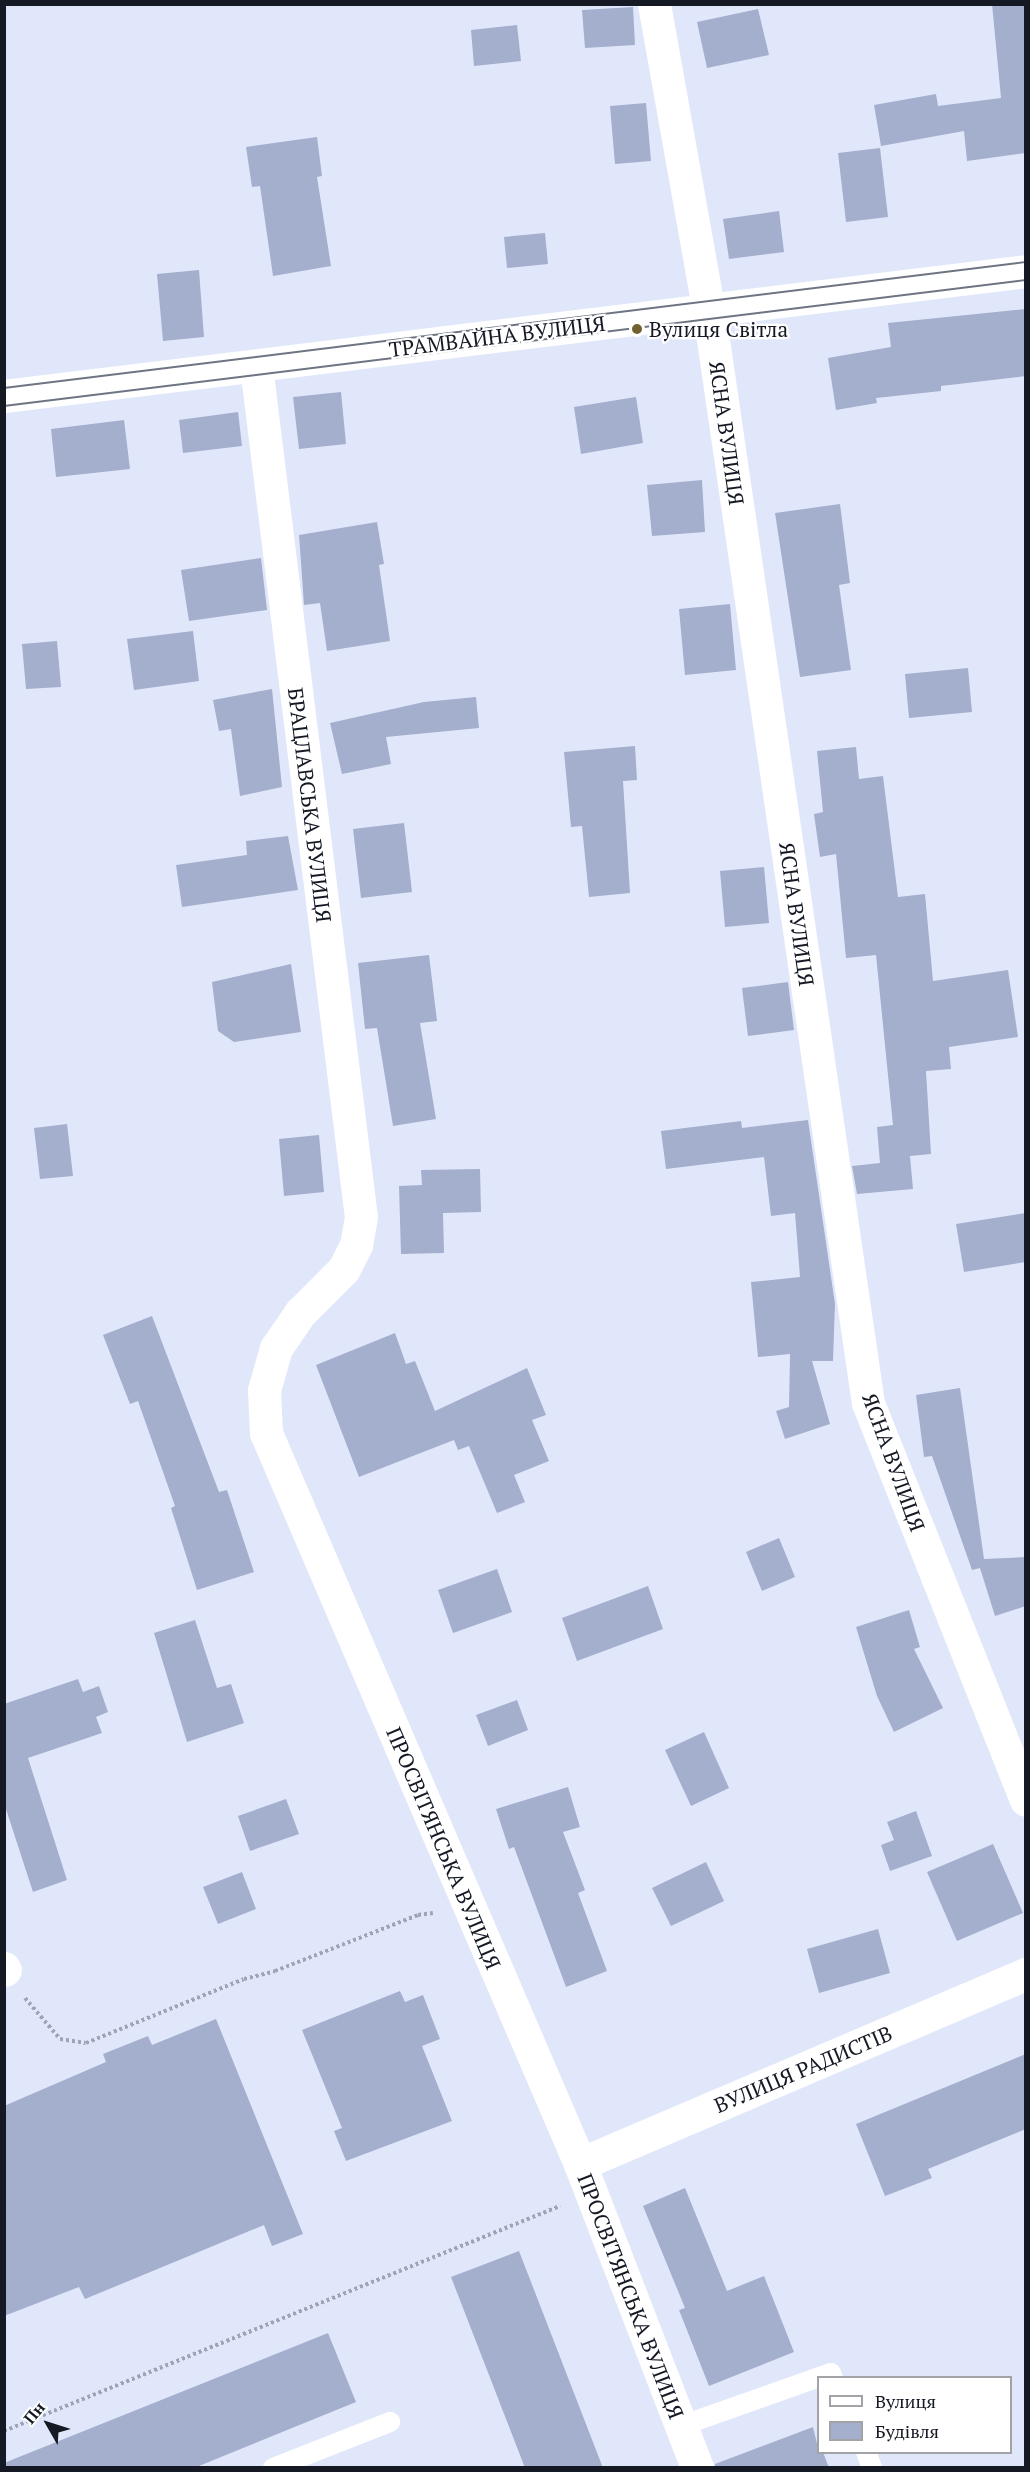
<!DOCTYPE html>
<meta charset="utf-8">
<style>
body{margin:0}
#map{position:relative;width:1030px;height:2472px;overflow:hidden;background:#e1e7fb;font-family:"PT Serif",serif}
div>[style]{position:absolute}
.building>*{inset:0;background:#a4aecd}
.path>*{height:4px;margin-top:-2px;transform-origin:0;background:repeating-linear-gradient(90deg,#9fa4b5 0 3px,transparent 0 6px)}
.service>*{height:20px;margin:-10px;padding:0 10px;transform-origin:10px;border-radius:10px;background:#fff}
.minor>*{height:33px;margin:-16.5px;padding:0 16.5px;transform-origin:16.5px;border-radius:16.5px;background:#fff}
.tram>*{height:1.5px;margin:-0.75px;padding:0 0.75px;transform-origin:0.75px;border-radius:0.75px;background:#6f7483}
.dots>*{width:16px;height:16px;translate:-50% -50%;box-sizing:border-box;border:3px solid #fff;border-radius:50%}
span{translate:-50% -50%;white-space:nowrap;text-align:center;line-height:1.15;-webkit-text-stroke:4.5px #fff;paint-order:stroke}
.poi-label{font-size:21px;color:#151924}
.left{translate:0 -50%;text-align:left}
.street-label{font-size:21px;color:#151924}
.frame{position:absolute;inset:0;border:6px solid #151924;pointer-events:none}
.legend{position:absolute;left:817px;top:2376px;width:195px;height:78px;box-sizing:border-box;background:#fff;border:2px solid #a1a3a7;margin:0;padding:8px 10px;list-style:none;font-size:18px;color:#151924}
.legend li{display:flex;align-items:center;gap:12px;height:30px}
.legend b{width:30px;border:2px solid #a1a3a7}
.north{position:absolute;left:18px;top:2394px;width:60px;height:60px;-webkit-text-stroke:4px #fff;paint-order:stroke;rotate:309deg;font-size:16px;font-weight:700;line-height:24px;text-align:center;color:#151924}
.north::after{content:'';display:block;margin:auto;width:21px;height:27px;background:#151924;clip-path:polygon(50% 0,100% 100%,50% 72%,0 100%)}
</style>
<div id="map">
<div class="building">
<i style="clip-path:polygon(992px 4px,1026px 4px,1026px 153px,967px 161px,964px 131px,881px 146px,874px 105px,936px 94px,938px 106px,1001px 98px)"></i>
<i style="clip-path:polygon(633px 7px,635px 45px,585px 48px,582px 10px)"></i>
<i style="clip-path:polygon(758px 9px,769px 55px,707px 68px,697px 22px)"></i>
<i style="clip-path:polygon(517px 25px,521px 61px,474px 66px,471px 30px)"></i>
<i style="clip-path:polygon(646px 103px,651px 161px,615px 164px,610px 106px)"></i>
<i style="clip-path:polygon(317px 137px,322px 176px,317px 177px,331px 266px,273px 276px,260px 186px,252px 187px,246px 147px)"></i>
<i style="clip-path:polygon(880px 148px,888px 217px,846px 222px,838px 153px)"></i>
<i style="clip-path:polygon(779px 211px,784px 252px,729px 259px,723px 219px)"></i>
<i style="clip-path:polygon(545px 233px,548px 264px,507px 268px,504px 237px)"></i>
<i style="clip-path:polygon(199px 270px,204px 337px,163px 341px,157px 274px)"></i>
<i style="clip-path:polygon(1026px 309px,1026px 376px,941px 386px,941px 391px,876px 398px,877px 403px,836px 410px,828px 358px,891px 347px,888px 323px)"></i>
<i style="clip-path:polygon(341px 392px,346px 444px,299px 449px,293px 397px)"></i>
<i style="clip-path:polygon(636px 397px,643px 443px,581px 454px,574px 407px)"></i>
<i style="clip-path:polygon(238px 412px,242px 446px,183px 453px,179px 420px)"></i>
<i style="clip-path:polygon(124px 420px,130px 469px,56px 477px,51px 429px)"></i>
<i style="clip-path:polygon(702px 480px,705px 532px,652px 536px,647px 485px)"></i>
<i style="clip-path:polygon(840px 504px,850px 583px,839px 585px,851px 670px,800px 677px,775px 513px)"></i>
<i style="clip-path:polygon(377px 522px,384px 564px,379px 565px,390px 641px,327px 651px,320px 603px,304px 605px,299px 535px)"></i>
<i style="clip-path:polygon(261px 558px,267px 610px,189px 621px,181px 570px)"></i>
<i style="clip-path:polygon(730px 604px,736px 670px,685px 675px,679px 609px)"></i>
<i style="clip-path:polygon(193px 631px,199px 681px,134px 690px,127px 639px)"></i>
<i style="clip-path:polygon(57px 641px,61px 687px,26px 689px,22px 644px)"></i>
<i style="clip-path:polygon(968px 668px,972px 712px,909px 718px,905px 674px)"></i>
<i style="clip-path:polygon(272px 689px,282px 787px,240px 796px,231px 729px,219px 731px,213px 700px)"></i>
<i style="clip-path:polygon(476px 697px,479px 728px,386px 737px,391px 764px,342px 774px,330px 723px,424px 702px)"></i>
<i style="clip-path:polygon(635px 746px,637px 780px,623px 781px,630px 893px,589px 897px,582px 826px,571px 827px,564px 752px)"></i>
<i style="clip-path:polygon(856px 747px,859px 779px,883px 776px,898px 897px,925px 894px,933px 981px,1008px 970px,1018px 1037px,949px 1047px,951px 1069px,926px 1071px,931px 1154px,910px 1156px,913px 1189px,857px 1194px,852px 1166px,880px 1163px,877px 1127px,893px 1125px,876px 955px,846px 958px,836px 854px,820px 857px,814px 814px,823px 812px,817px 751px)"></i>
<i style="clip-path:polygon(404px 823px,412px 892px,361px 898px,353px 829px)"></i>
<i style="clip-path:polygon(288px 836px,298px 890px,182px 907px,176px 865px,247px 855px,246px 841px)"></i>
<i style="clip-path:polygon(764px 867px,769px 923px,725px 927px,720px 871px)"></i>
<i style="clip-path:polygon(429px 955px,437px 1021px,420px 1023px,436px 1119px,393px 1126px,377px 1028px,365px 1029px,358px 963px)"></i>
<i style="clip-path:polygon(291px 964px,301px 1032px,234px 1042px,218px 1031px,212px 982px)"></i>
<i style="clip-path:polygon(788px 982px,794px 1030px,748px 1036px,742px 988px)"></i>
<i style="clip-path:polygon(808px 1120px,835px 1304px,833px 1361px,812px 1361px,830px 1424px,785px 1439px,776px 1411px,789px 1407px,790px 1354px,758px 1357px,751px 1282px,800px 1277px,795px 1213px,771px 1216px,764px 1157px,666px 1169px,661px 1131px,741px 1121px,742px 1128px)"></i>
<i style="clip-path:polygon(67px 1124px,73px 1176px,40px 1179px,34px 1128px)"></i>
<i style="clip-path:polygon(319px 1135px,324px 1192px,284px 1196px,279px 1139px)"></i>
<i style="clip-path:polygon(480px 1169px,481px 1212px,443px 1213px,444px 1253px,401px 1254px,399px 1186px,422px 1185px,421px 1170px)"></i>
<i style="clip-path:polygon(1026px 1213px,1026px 1262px,964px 1272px,956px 1224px)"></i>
<i style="clip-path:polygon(152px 1316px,219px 1492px,227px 1490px,254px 1572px,197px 1590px,171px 1508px,175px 1506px,138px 1401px,130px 1404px,103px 1335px)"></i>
<i style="clip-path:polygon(395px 1333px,406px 1364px,415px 1361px,435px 1411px,527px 1368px,546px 1415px,532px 1420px,549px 1461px,514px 1475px,525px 1502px,497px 1513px,469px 1446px,458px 1450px,454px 1440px,359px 1477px,316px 1365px)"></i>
<i style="clip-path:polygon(960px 1388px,984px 1559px,1026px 1557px,1026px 1606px,995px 1616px,980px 1568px,972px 1570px,932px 1456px,924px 1457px,916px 1395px)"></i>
<i style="clip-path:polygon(779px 1538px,795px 1577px,762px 1591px,746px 1552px)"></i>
<i style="clip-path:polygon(497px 1569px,512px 1612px,453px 1633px,438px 1590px)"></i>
<i style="clip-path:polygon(648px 1586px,663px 1629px,577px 1661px,562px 1618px)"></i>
<i style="clip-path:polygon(909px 1610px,920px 1647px,914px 1649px,943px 1708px,894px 1732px,877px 1696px,856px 1627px)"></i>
<i style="clip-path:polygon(195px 1620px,217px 1688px,231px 1684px,244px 1723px,187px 1742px,154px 1633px)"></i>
<i style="clip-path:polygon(78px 1679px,83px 1692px,99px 1686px,108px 1712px,96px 1717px,102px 1733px,28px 1758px,67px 1880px,33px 1892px,4px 1803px,4px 1704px)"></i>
<i style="clip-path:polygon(517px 1700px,528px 1730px,488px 1746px,476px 1715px)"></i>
<i style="clip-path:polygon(704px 1732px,729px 1788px,691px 1806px,665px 1750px)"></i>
<i style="clip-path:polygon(568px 1787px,580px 1827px,563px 1832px,585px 1890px,578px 1893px,607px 1971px,566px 1987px,514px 1847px,509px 1849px,496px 1809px)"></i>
<i style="clip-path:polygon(286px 1799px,299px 1834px,250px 1851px,238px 1816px)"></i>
<i style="clip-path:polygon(916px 1811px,932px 1856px,890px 1871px,881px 1845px,894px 1840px,887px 1822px)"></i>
<i style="clip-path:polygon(993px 1844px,1023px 1913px,957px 1941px,927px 1872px)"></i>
<i style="clip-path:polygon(706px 1862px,724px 1901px,671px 1926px,652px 1888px)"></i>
<i style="clip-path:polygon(242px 1872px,256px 1909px,218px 1924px,203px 1887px)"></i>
<i style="clip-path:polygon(878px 1929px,890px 1973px,819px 1993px,807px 1949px)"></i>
<i style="clip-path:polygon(400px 1991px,405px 2002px,423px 1995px,440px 2039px,422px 2046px,452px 2121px,346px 2161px,334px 2131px,342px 2128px,302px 2030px)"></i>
<i style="clip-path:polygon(216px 2019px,303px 2234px,272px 2246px,264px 2225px,85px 2299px,79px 2287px,4px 2316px,4px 2106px,106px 2062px,103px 2054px,148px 2036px,152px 2045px)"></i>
<i style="clip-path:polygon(1026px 2054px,1026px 2129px,928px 2169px,932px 2178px,885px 2196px,856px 2124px)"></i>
<i style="clip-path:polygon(685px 2188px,727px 2291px,764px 2276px,794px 2352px,709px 2386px,679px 2310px,685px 2308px,643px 2206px)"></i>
<i style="clip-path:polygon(519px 2251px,603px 2468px,525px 2468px,451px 2277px)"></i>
<i style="clip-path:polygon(328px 2333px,356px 2402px,194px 2468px,4px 2468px,4px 2463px)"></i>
<i style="clip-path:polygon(813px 2427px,819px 2452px,823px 2452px,829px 2468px,715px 2468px,715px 2464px)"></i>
</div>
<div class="path">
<i style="left:25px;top:1998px;width:54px;rotate:49.5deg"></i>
<i style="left:60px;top:2039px;width:26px;rotate:9deg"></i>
<i style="left:86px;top:2043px;width:170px;rotate:-22.1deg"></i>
<i style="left:244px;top:1979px;width:32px;rotate:-14deg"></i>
<i style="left:275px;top:1971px;width:154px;rotate:-21.4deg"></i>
<i style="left:418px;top:1915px;width:15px;rotate:-8deg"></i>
<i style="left:4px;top:2431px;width:600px;rotate:-22.03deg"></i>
</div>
<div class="service">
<i style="left:681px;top:2426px;width:159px;rotate:-19.5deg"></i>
<i style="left:831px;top:2373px;width:5px;rotate:68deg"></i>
<i style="left:866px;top:2452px;width:17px;rotate:69deg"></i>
<i style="left:273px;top:2468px;width:126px;rotate:-21.5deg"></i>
</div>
<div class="minor">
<i style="left:654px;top:4px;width:320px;rotate:79.9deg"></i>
<i style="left:710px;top:319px;width:1095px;rotate:81.71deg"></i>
<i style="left:868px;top:1403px;width:427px;rotate:68.3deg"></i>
<i style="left:256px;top:366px;width:857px;rotate:82.97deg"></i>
<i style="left:361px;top:1217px;width:28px;rotate:100deg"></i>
<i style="left:356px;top:1245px;width:28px;rotate:117deg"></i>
<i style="left:343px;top:1270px;width:61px;rotate:135deg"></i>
<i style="left:300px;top:1313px;width:42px;rotate:124.4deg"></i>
<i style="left:276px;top:1348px;width:44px;rotate:105.9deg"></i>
<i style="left:264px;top:1390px;width:43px;rotate:87.3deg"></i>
<i style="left:266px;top:1433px;width:796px;rotate:66.75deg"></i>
<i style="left:580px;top:2164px;width:326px;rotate:68.9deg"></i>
<i style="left:4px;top:396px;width:1030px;rotate:-6.97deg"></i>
<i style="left:4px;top:1968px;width:2px;rotate:63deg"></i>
<i style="left:580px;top:2164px;width:485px;rotate:-23.1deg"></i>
</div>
<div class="tram">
<i style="left:4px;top:388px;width:1030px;rotate:-7.03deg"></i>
<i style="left:4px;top:406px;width:1030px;rotate:-7.03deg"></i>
</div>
<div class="dots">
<i style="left:637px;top:329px;background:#73602f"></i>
</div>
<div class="poi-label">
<span class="left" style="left:649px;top:329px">Вулиця Світла</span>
</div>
<div class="street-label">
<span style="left:497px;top:336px;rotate:-7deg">ТРАМВАЙНА ВУЛИЦЯ</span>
<span style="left:727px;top:433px;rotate:82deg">ЯСНА ВУЛИЦЯ</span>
<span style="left:310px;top:805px;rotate:83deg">БРАЦЛАВСЬКА ВУЛИЦЯ</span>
<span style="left:797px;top:914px;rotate:82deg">ЯСНА ВУЛИЦЯ</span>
<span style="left:894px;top:1462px;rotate:70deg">ЯСНА ВУЛИЦЯ</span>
<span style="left:444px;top:1848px;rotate:67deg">ПРОСВІТЯНСЬКА ВУЛИЦЯ</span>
<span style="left:803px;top:2069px;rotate:-23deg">ВУЛИЦЯ РАДИСТІВ</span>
<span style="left:631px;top:2296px;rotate:69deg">ПРОСВІТЯНСЬКА ВУЛИЦЯ</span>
</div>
<div class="frame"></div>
<ul class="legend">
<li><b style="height:8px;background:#fff"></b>Вулиця</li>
<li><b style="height:16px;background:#a4aecd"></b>Будівля</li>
</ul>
<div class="north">Пн</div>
</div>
